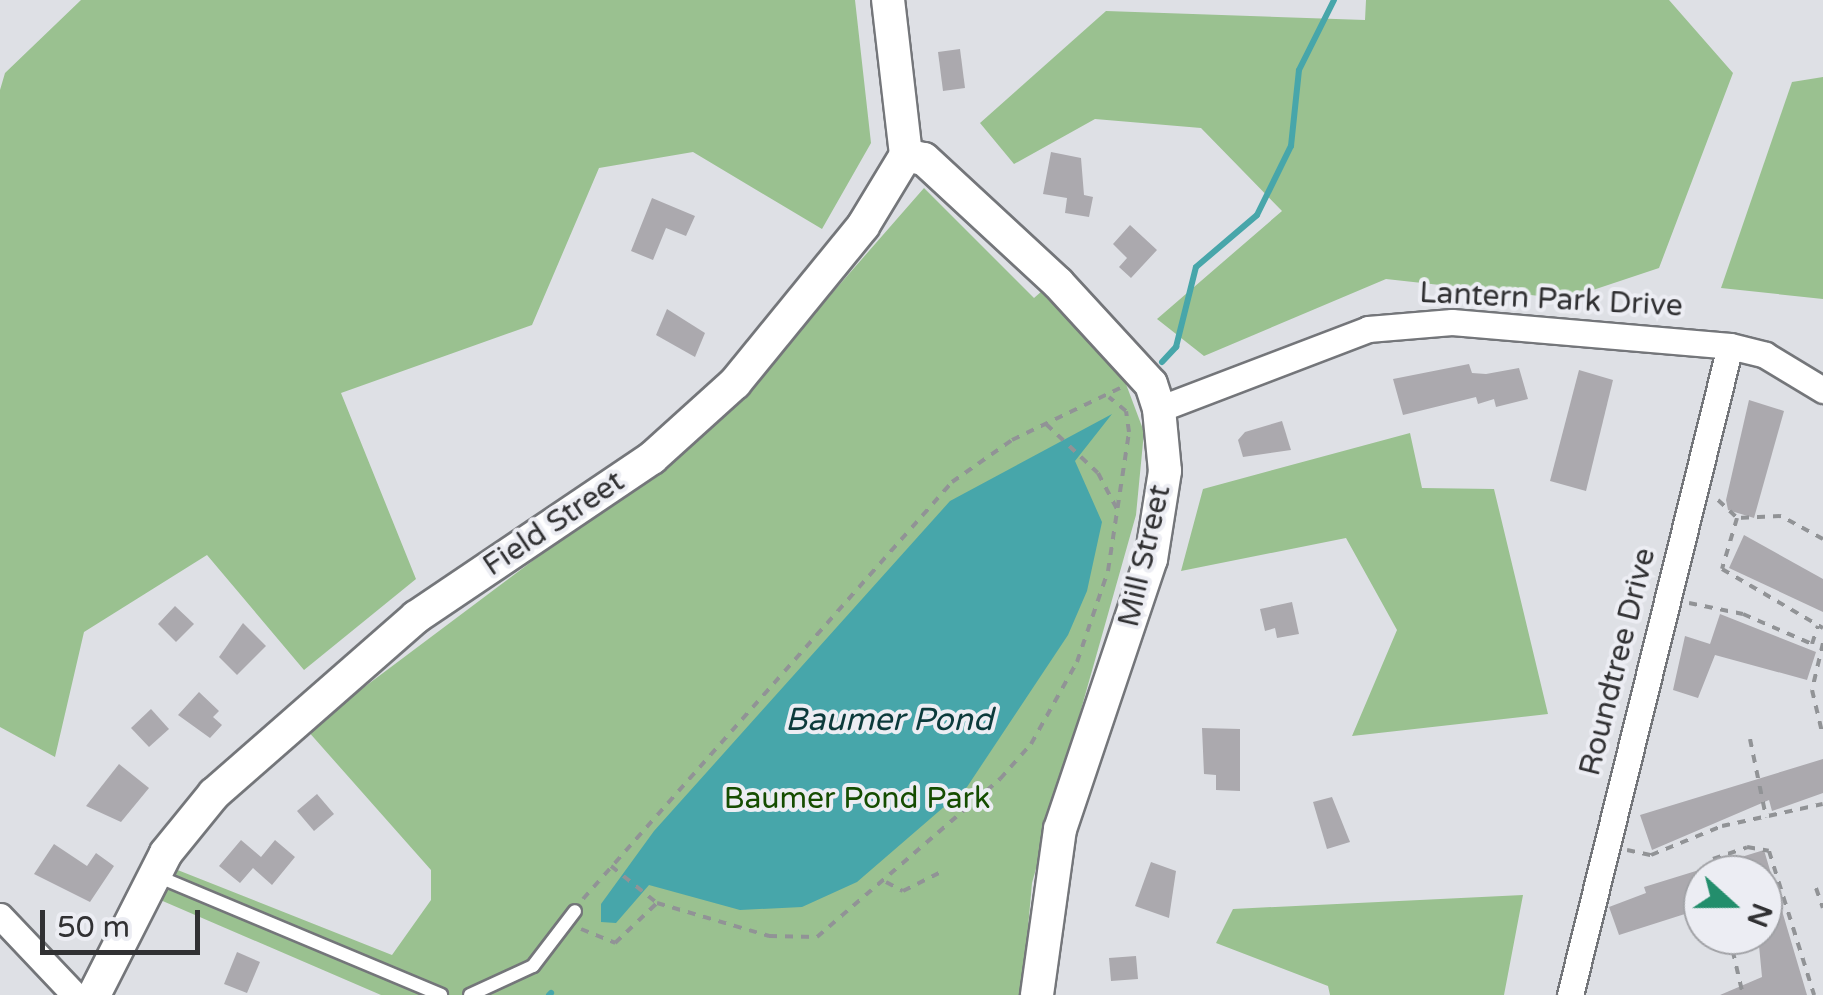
<!DOCTYPE html>
<style>
body{margin:0}
#map{position:relative;width:1823px;height:995px;overflow:hidden;background:#dee0e5;font-family:"Varela Round",sans-serif}
div>[style]{position:absolute}
.green>*{inset:0;background:#9ac190}
.water>*{inset:0;background:#47a6aa}
.stream>*{height:6px;margin:-3px;padding:0 3px;transform-origin:3px;border-radius:3px;background:#47a6aa}
.building>*{inset:0;background:#aba9ae}
.path>*{height:4px;margin-top:-2px;transform-origin:0;background:repeating-linear-gradient(90deg,#919396 0 8px,transparent 0 16px)}
.roads{filter:drop-shadow(2px 0 #74767a) drop-shadow(-2px 0 #74767a) drop-shadow(0 2px #74767a) drop-shadow(0 -2px #74767a)}
.service>*{height:12px;margin:-6px;padding:0 6px;transform-origin:6px;border-radius:6px;background:#fff}
.minor>*{height:25px;margin:-12.5px;padding:0 12.5px;transform-origin:12.5px;border-radius:12.5px;background:#fff}
.tertiary>*{height:32px;margin:-16px;padding:0 16px;transform-origin:16px;border-radius:16px;background:#fff}
span{translate:-50% -50%;white-space:nowrap;text-align:center;line-height:1.15;-webkit-text-stroke:8px #ecedf3;paint-order:stroke}
.street-label{font-size:30px;color:#313133}
.park-label{font-size:30px;color:#154d00}
.water-label{font-size:32px;color:#0c3a3b;font-style:italic}
.north{position:absolute;left:1683px;top:855px;width:100px;height:100px;box-sizing:border-box;background:#ecedf3;border:2px solid #a1a2a6;border-radius:50%;rotate:111deg;font-size:28px;font-weight:700;line-height:40px;text-align:center;color:#313133}
.north::after{content:'';display:block;margin:auto;width:35px;height:45px;background:#238e6c;clip-path:polygon(50% 0,100% 100%,50% 72%,0 100%)}
.scale{position:absolute;left:40px;top:910px;width:160px;height:45px;box-sizing:border-box;border:5px solid #313133;border-top:0;padding-left:12px;font-size:30px;line-height:35px;white-space:nowrap;color:#313133;-webkit-text-stroke:8px #ecedf3;paint-order:stroke}
</style>
<div id="map">
<div class="green">
<i style="clip-path:polygon(81px 0,855px 0,871px 143px,822px 229px,693px 152px,599px 168px,532px 325px,341px 393px,416px 579px,304px 670px,207px 555px,84px 632px,55px 757px,0 727px,0 90px,5px 73px)"></i>
<i style="clip-path:polygon(1366px 0,1669px 0,1733px 73px,1659px 268px,1566px 299px,1386px 279px,1204px 356px,1157px 319px,1282px 211px,1201px 128px,1095px 119px,1014px 164px,980px 123px,1106px 11px,1365px 20px)"></i>
<i style="clip-path:polygon(1823px 77px,1823px 299px,1721px 288px,1792px 82px)"></i>
<i style="clip-path:polygon(924px 188px,1034px 298px,1042px 291px,1120px 368px,1144px 432px,1136px 515px,1032px 883px,1022px 995px,381px 995px,158px 899px,170px 867px,392px 955px,431px 900px,431px 870px,307px 730px,723px 418px)"></i>
<i style="clip-path:polygon(1410px 433px,1422px 488px,1494px 489px,1548px 714px,1352px 736px,1397px 630px,1346px 538px,1181px 571px,1203px 489px)"></i>
<i style="clip-path:polygon(1523px 895px,1504px 995px,1330px 995px,1328px 986px,1216px 943px,1233px 909px)"></i>
</div>
<div class="water">
<i style="clip-path:polygon(1112px 414px,1075px 461px,1102px 522px,1087px 591px,1068px 635px,967px 787px,857px 882px,802px 907px,740px 910px,649px 885px,616px 923px,601px 922px,601px 904px,654px 831px,950px 501px)"></i>
</div>
<div class="stream">
<i style="left:1162px;top:362px;width:21px;rotate:-47deg"></i>
<i style="left:1176px;top:347px;width:82px;rotate:-76deg"></i>
<i style="left:1196px;top:267px;width:80px;rotate:-40.4deg"></i>
<i style="left:1257px;top:215px;width:77px;rotate:-63.8deg"></i>
<i style="left:1291px;top:146px;width:76px;rotate:-84deg"></i>
<i style="left:1299px;top:70px;width:78px;rotate:-63.4deg"></i>
<i style="left:549px;top:995px;width:3px;rotate:-45deg"></i>
</div>
<div class="building">
<i style="clip-path:polygon(960px 49px,965px 88px,943px 91px,938px 52px)"></i>
<i style="clip-path:polygon(1051px 152px,1081px 158px,1084px 195px,1093px 197px,1089px 217px,1065px 213px,1067px 198px,1043px 194px)"></i>
<i style="clip-path:polygon(652px 198px,695px 216px,686px 236px,666px 228px,653px 260px,631px 251px)"></i>
<i style="clip-path:polygon(1130px 225px,1157px 250px,1131px 278px,1119px 267px,1127px 258px,1113px 244px)"></i>
<i style="clip-path:polygon(667px 309px,705px 333px,695px 357px,656px 335px)"></i>
<i style="clip-path:polygon(1469px 364px,1472px 373px,1486px 374px,1519px 368px,1528px 399px,1496px 407px,1494px 399px,1478px 404px,1476px 397px,1403px 415px,1393px 379px)"></i>
<i style="clip-path:polygon(1579px 370px,1613px 380px,1586px 491px,1550px 481px)"></i>
<i style="clip-path:polygon(1749px 400px,1784px 411px,1754px 518px,1728px 510px,1726px 500px)"></i>
<i style="clip-path:polygon(1282px 421px,1291px 450px,1243px 457px,1238px 440px,1245px 432px)"></i>
<i style="clip-path:polygon(1744px 535px,1823px 579px,1823px 612px,1729px 568px)"></i>
<i style="clip-path:polygon(1292px 602px,1299px 634px,1277px 638px,1275px 628px,1265px 631px,1260px 609px)"></i>
<i style="clip-path:polygon(175px 606px,194px 624px,176px 642px,158px 624px)"></i>
<i style="clip-path:polygon(1720px 614px,1816px 652px,1807px 680px,1715px 655px,1698px 698px,1673px 690px,1685px 636px,1710px 644px)"></i>
<i style="clip-path:polygon(243px 623px,266px 646px,237px 675px,219px 657px)"></i>
<i style="clip-path:polygon(199px 692px,219px 711px,213px 717px,222px 725px,210px 738px,178px 715px)"></i>
<i style="clip-path:polygon(151px 709px,169px 729px,149px 747px,131px 728px)"></i>
<i style="clip-path:polygon(1202px 728px,1240px 729px,1240px 791px,1216px 790px,1216px 775px,1204px 774px)"></i>
<i style="clip-path:polygon(1823px 759px,1823px 793px,1772px 811px,1769px 800px,1652px 850px,1640px 815px)"></i>
<i style="clip-path:polygon(119px 764px,149px 788px,121px 822px,86px 806px)"></i>
<i style="clip-path:polygon(317px 794px,334px 814px,314px 831px,297px 811px)"></i>
<i style="clip-path:polygon(1332px 797px,1350px 842px,1327px 849px,1313px 802px)"></i>
<i style="clip-path:polygon(241px 840px,261px 857px,275px 840px,295px 857px,272px 885px,253px 868px,240px 883px,219px 866px)"></i>
<i style="clip-path:polygon(54px 844px,87px 866px,96px 853px,114px 866px,90px 902px,34px 874px)"></i>
<i style="clip-path:polygon(1764px 850px,1807px 995px,1720px 995px,1762px 977px,1758px 935px,1766px 875px,1703px 875px,1703px 902px,1688px 913px,1619px 935px,1609px 907px,1646px 893px,1644px 887px)"></i>
<i style="clip-path:polygon(1151px 862px,1176px 871px,1169px 918px,1135px 906px)"></i>
<i style="clip-path:polygon(237px 952px,260px 962px,247px 993px,224px 984px)"></i>
<i style="clip-path:polygon(1136px 956px,1138px 979px,1111px 981px,1109px 958px)"></i>
</div>
<div class="path">
<i style="left:1046px;top:424px;width:71px;rotate:43.3deg"></i>
<i style="left:1098px;top:473px;width:43px;rotate:62.2deg"></i>
<i style="left:1718px;top:500px;width:26px;rotate:43deg"></i>
<i style="left:1823px;top:539px;width:48px;rotate:-151.3deg"></i>
<i style="left:1781px;top:516px;width:44px;rotate:177.4deg"></i>
<i style="left:1737px;top:518px;width:53px;rotate:106.4deg"></i>
<i style="left:1722px;top:569px;width:117px;rotate:30.3deg"></i>
<i style="left:1689px;top:603px;width:55px;rotate:11.5deg"></i>
<i style="left:1743px;top:614px;width:75px;rotate:23.5deg"></i>
<i style="left:1812px;top:644px;width:19px;rotate:-72deg"></i>
<i style="left:1823px;top:643px;width:48px;rotate:103.2deg"></i>
<i style="left:1812px;top:690px;width:47px;rotate:76.6deg"></i>
<i style="left:1750px;top:739px;width:80px;rotate:78.4deg"></i>
<i style="left:1627px;top:850px;width:25px;rotate:12deg"></i>
<i style="left:1651px;top:855px;width:77px;rotate:-22.2deg"></i>
<i style="left:1722px;top:826px;width:103px;rotate:-12.3deg"></i>
<i style="left:611px;top:866px;width:59px;rotate:38.8deg"></i>
<i style="left:1714px;top:875px;width:16px;rotate:-94deg"></i>
<i style="left:1713px;top:859px;width:36px;rotate:-19deg"></i>
<i style="left:1747px;top:847px;width:22px;rotate:10deg"></i>
<i style="left:1769px;top:851px;width:151px;rotate:72.6deg"></i>
<i style="left:886px;top:882px;width:19px;rotate:28deg"></i>
<i style="left:903px;top:891px;width:45px;rotate:-26.6deg"></i>
<i style="left:1816px;top:888px;width:21px;rotate:71deg"></i>
<i style="left:583px;top:899px;width:557px;rotate:-48.49deg"></i>
<i style="left:952px;top:482px;width:73px;rotate:-35deg"></i>
<i style="left:1012px;top:440px;width:120px;rotate:-25.7deg"></i>
<i style="left:581px;top:929px;width:37px;rotate:22deg"></i>
<i style="left:615px;top:943px;width:58px;rotate:-43.6deg"></i>
<i style="left:657px;top:903px;width:117px;rotate:16.4deg"></i>
<i style="left:769px;top:936px;width:48px;rotate:1.2deg"></i>
<i style="left:817px;top:937px;width:242px;rotate:-40.8deg"></i>
<i style="left:1000px;top:779px;width:47px;rotate:-48.5deg"></i>
<i style="left:1031px;top:744px;width:94px;rotate:-60.7deg"></i>
<i style="left:1077px;top:662px;width:96px;rotate:-71.2deg"></i>
<i style="left:1108px;top:571px;width:141px;rotate:-81.4deg"></i>
<i style="left:1129px;top:432px;width:21px;rotate:-98deg"></i>
<i style="left:1126px;top:411px;width:22px;rotate:-141deg"></i>
<i style="left:1729px;top:935px;width:62px;rotate:76.9deg"></i>
</div>
<div class="roads">
<div class="service">
<i style="left:157px;top:876px;width:308px;rotate:22.7deg"></i>
<i style="left:470px;top:995px;width:69px;rotate:-24.7deg"></i>
<i style="left:533px;top:966px;width:69px;rotate:-52.6deg"></i>
</div>
<div class="minor">
<i style="left:1159px;top:409px;width:224px;rotate:-20.9deg"></i>
<i style="left:1368px;top:329px;width:84px;rotate:-4.8deg"></i>
<i style="left:1452px;top:322px;width:279px;rotate:4.9deg"></i>
<i style="left:1730px;top:346px;width:36px;rotate:14deg"></i>
<i style="left:1765px;top:355px;width:68px;rotate:31.1deg"></i>
<i style="left:0;top:916px;width:109px;rotate:46.5deg"></i>
<i style="left:1570px;top:995px;width:668px;rotate:-76.15deg"></i>
</div>
<div class="tertiary">
<i style="left:906px;top:155px;width:18px;rotate:13deg"></i>
<i style="left:924px;top:159px;width:183px;rotate:42.8deg"></i>
<i style="left:1058px;top:283px;width:137px;rotate:47.4deg"></i>
<i style="left:1151px;top:384px;width:26px;rotate:72deg"></i>
<i style="left:1159px;top:409px;width:62px;rotate:84.5deg"></i>
<i style="left:1165px;top:471px;width:89px;rotate:99deg"></i>
<i style="left:1151px;top:559px;width:285px;rotate:108.6deg"></i>
<i style="left:1060px;top:829px;width:168px;rotate:97.9deg"></i>
<i style="left:94px;top:995px;width:159px;rotate:-63.1deg"></i>
<i style="left:166px;top:853px;width:76px;rotate:-50.9deg"></i>
<i style="left:214px;top:794px;width:269px;rotate:-41.2deg"></i>
<i style="left:416px;top:617px;width:285px;rotate:-34deg"></i>
<i style="left:652px;top:458px;width:112px;rotate:-42.1deg"></i>
<i style="left:735px;top:383px;width:203px;rotate:-50.8deg"></i>
<i style="left:863px;top:226px;width:83px;rotate:-58.8deg"></i>
<i style="left:906px;top:155px;width:156px;rotate:-96.6deg"></i>
</div>
</div>
<div class="street-label">
<span style="left:1551px;top:300px;rotate:3deg">Lantern Park Drive</span>
<span style="left:554px;top:524px;rotate:-34deg">Field Street</span>
<span style="left:1145px;top:556px;rotate:-77deg">Mill Street</span>
<span style="left:1618px;top:662px;rotate:-76deg">Roundtree Drive</span>
</div>
<div class="park-label">
<span style="left:857px;top:799px">Baumer Pond Park</span>
</div>
<div class="water-label">
<span style="left:889px;top:720px">Baumer Pond</span>
</div>
<div class="north">N</div>
<div class="scale">50 m</div>
</div>
